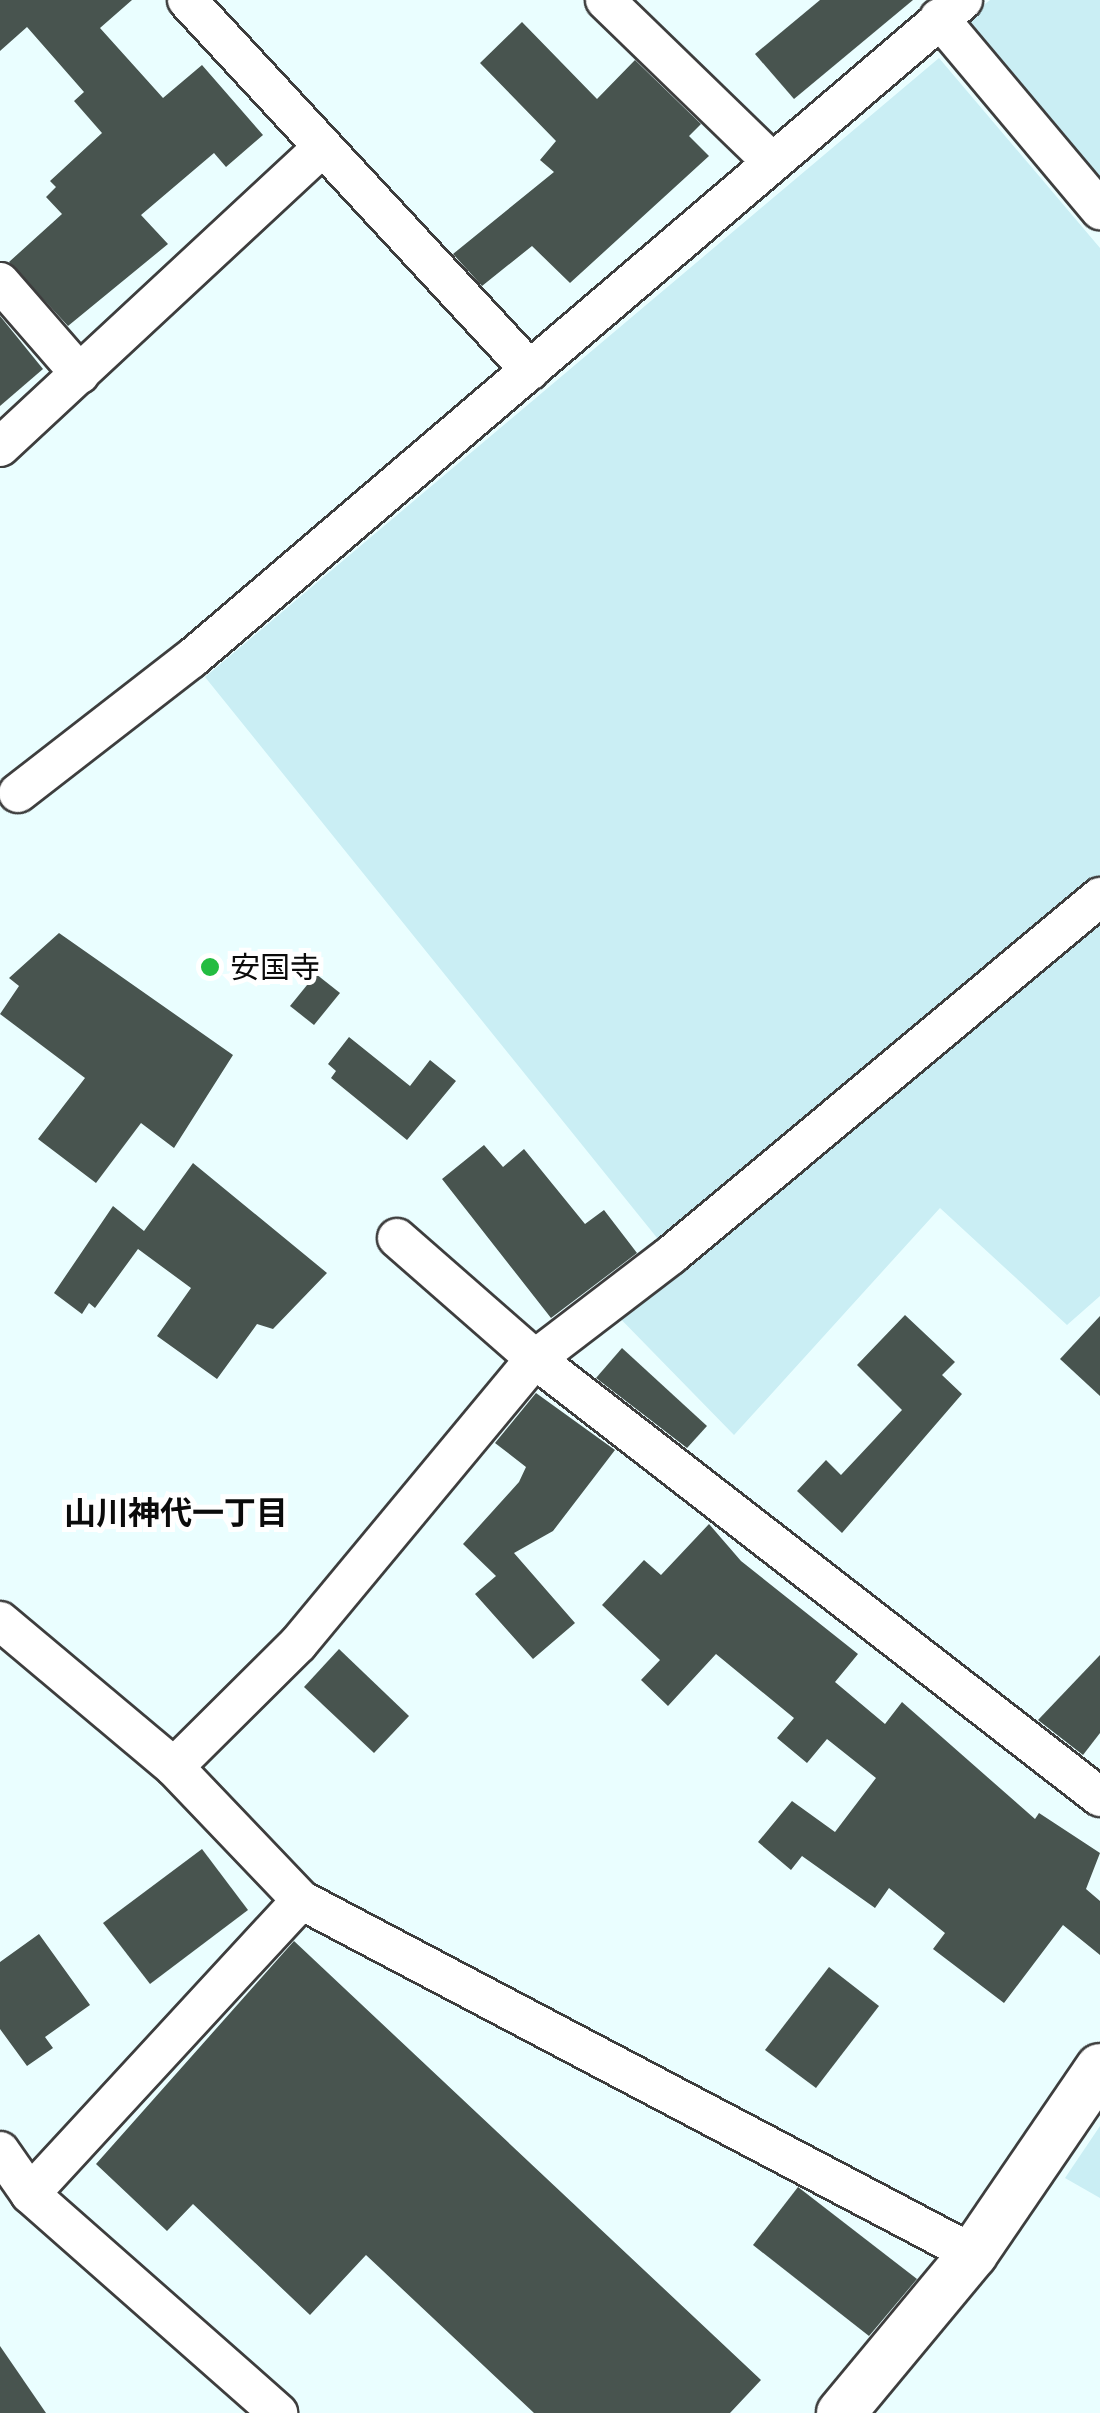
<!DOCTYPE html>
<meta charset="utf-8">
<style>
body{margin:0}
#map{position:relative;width:1100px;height:2413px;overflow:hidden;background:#eafeff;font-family:"IBM Plex Serif","Noto Sans JP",serif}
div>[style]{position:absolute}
.farmland>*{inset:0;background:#caeef4}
.building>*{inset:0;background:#48544f}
.roads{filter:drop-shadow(2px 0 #3e3e3e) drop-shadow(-2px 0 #3e3e3e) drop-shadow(0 2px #3e3e3e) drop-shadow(0 -2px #3e3e3e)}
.minor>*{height:38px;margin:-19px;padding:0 19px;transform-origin:19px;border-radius:19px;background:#fff}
.tertiary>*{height:48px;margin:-24px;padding:0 24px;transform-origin:24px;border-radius:24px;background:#fff}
.dots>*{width:28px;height:28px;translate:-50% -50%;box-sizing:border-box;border:5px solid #fff;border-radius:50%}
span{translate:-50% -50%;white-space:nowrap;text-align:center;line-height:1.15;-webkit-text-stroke:10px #fff;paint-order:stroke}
.poi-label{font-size:30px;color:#0b0b0b}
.left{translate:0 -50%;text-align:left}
.neighbourhood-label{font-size:32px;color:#0b0b0b;font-weight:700}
</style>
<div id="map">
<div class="farmland">
<i style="clip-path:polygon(990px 0,1100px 0,1100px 191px,959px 25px)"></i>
<i style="clip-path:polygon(939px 58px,1100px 248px,1100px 877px,851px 1101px,1100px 912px,1100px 1296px,1067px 1325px,940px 1208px,734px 1435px,607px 1305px,670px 1254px,205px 677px)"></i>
<i style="clip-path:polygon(1100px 2126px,1100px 2198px,1065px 2178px)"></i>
</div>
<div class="building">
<i style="clip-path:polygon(0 0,132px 0,100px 28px,163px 98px,202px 65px,263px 135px,226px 167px,214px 153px,141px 215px,168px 244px,68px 326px,9px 262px,62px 214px,46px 197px,56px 187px,50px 181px,102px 133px,74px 101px,84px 92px,27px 27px,0 51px)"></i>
<i style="clip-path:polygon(820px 0,913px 0,794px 99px,755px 54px)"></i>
<i style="clip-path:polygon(522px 22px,597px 99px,635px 60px,701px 124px,689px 136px,709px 156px,570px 283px,532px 246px,482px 286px,453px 254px,554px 172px,540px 160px,556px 141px,480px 63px)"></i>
<i style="clip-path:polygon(0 316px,43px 369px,0 406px)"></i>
<i style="clip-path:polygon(59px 933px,233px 1055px,174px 1148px,141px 1123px,96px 1183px,38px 1139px,85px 1078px,0 1014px,19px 986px,9px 978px)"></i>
<i style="clip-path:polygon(316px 974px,340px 993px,314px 1025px,290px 1006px)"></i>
<i style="clip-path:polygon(349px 1037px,410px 1086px,430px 1060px,456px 1081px,407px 1140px,331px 1078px,336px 1071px,328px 1064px)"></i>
<i style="clip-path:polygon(484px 1145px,503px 1167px,524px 1149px,585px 1224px,604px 1210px,637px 1253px,551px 1318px,442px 1179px)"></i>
<i style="clip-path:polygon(193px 1163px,327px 1273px,273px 1329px,257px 1324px,217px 1379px,157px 1336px,191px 1288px,138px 1249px,95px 1308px,89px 1303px,82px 1314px,54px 1293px,113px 1206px,144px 1231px)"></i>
<i style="clip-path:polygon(905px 1315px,955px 1362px,942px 1375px,962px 1394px,842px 1533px,797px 1491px,826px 1460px,841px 1475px,902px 1410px,857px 1365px)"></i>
<i style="clip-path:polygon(1100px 1316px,1100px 1396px,1060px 1359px)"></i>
<i style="clip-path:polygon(622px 1348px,707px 1426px,687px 1448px,596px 1378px)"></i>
<i style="clip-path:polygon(536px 1393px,615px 1450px,553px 1531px,514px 1553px,575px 1623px,533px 1659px,475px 1594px,496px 1576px,463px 1544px,519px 1482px,526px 1467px,495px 1443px)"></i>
<i style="clip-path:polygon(709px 1524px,741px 1561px,858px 1654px,835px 1682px,885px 1724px,902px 1702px,1035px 1819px,1039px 1813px,1100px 1853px,1086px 1889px,1100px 1901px,1100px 1955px,1063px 1925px,1004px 2003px,933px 1949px,945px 1933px,889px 1888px,875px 1908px,802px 1856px,791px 1870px,758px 1842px,792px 1801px,835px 1832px,876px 1778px,827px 1739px,807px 1763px,777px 1738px,794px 1718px,716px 1654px,668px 1706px,641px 1680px,660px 1660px,602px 1605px,644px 1560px,661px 1575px)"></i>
<i style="clip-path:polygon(339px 1649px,409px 1716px,374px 1753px,304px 1687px)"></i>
<i style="clip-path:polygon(1100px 1655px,1100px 1733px,1083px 1755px,1038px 1720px)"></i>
<i style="clip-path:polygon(202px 1849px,248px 1910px,150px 1984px,103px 1923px)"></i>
<i style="clip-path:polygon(39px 1934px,90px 2005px,45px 2037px,53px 2048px,27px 2066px,0 2029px,0 1962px)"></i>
<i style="clip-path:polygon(294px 1941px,761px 2380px,730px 2413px,534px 2413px,366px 2255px,310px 2315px,193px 2204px,167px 2231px,96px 2164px)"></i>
<i style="clip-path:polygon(829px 1967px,879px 2006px,816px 2088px,765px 2050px)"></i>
<i style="clip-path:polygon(798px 2187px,917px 2279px,869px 2336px,753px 2245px)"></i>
<i style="clip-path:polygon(0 2346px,46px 2413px,0 2413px)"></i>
</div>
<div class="roads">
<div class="minor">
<i style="left:187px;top:0;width:505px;rotate:47.17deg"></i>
<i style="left:605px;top:0;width:230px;rotate:44.1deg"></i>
<i style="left:939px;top:18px;width:251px;rotate:50deg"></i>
<i style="left:0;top:282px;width:122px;rotate:49deg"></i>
<i style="left:0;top:447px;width:439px;rotate:-42.9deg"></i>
<i style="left:18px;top:793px;width:219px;rotate:-37.8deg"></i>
<i style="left:191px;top:659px;width:1015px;rotate:-40.48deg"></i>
<i style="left:397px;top:1238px;width:184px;rotate:41.2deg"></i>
<i style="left:535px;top:1359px;width:715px;rotate:37.78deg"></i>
<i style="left:0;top:1621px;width:227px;rotate:40deg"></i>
<i style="left:174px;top:1767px;width:184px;rotate:46.3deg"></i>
<i style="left:301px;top:1900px;width:760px;rotate:27.78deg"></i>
<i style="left:174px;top:1767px;width:175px;rotate:-44.8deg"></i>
<i style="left:298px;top:1644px;width:371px;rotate:-50.3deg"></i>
<i style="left:535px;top:1359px;width:171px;rotate:-37.4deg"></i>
<i style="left:671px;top:1255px;width:559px;rotate:-39.84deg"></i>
<i style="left:0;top:2151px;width:52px;rotate:55.1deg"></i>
<i style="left:30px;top:2194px;width:331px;rotate:41.4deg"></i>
<i style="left:30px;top:2194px;width:400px;rotate:-47.3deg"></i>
</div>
<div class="tertiary">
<i style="left:841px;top:2413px;width:207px;rotate:-50.3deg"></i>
<i style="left:973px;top:2254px;width:225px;rotate:-55.7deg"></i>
</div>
</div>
<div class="dots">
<i style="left:210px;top:967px;background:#23bc41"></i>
</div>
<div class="poi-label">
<span class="left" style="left:230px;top:967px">安国寺</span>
</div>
<div class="neighbourhood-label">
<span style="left:176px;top:1512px">山川神代一丁目</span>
</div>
</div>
